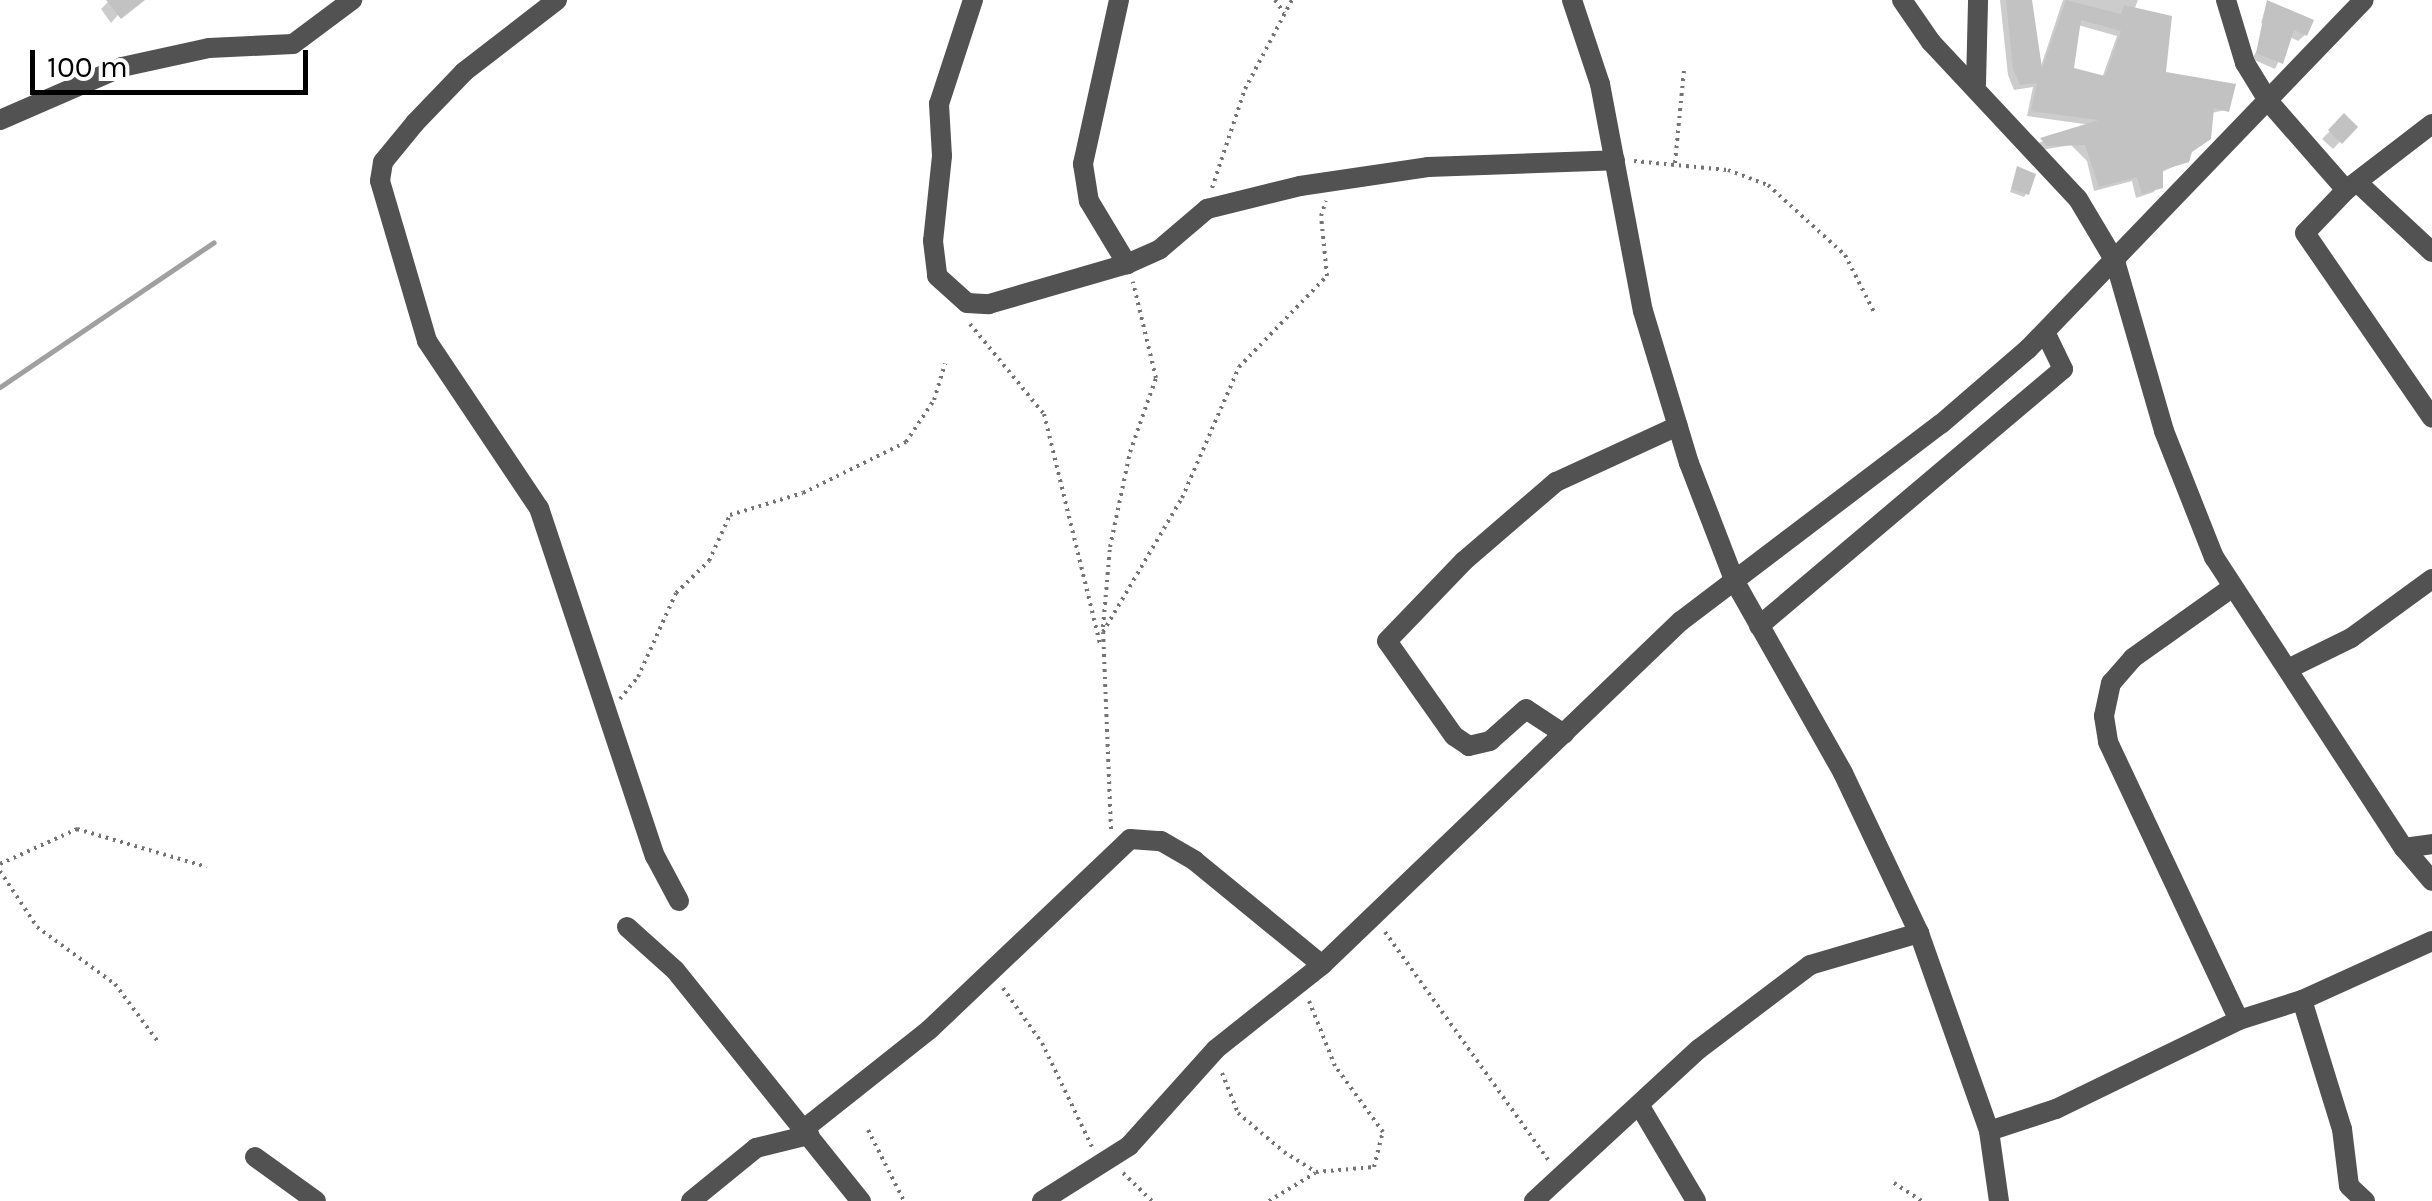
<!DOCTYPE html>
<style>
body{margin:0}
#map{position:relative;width:2432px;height:1201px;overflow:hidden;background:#fff;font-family:Karla,sans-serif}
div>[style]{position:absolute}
.shadow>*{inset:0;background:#0003}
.stream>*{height:5px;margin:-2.5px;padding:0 2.5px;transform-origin:2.5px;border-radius:2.5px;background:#a0a0a0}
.building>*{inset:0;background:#c2c2c2}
.path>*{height:4px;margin-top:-2px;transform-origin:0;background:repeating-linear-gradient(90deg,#747474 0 2.5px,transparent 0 7.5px)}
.minor>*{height:20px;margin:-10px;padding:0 10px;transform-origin:10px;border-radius:10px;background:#525252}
.tertiary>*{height:20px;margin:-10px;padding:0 10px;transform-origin:10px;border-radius:10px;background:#525252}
span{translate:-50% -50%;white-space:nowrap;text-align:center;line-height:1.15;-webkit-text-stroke:9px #fff;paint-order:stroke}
.scale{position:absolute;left:30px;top:50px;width:278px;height:45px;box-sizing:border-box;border:5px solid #000;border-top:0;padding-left:12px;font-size:30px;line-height:35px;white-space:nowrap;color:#000;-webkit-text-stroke:8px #fff;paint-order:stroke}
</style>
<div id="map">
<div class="shadow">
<i style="clip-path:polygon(110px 0,131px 0,111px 23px,101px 9px)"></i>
<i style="clip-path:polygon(evenodd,2000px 0,2029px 0,2040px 69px,2063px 0,2138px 0,2134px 10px,2164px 74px,2226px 110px,2211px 113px,2187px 160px,2160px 173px,2154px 192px,2136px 198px,2132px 181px,2094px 191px,2087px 161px,2071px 145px,2041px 150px,2035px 144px,2091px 125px,2027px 116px,2033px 87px,2014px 90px,2008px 75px,2000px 0,2078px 25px,2117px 36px,2102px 78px,2072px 70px,2078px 25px)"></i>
<i style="clip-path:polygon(2267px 2px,2305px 35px,2298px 41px,2290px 37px,2275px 69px,2252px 59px,2271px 26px,2261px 23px)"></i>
<i style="clip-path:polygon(2344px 117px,2354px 127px,2333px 149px,2322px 139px)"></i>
<i style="clip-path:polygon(2018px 169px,2026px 194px,2024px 197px,2010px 192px)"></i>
</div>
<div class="stream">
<i style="left:0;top:387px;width:258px;rotate:-34.1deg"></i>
</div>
<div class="building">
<i style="clip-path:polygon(106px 0,145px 0,121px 19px)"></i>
<i style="clip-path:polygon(evenodd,2006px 0,2032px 0,2042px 68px,2066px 0,2121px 14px,2124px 5px,2172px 16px,2166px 72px,2236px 84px,2229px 112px,2214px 108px,2211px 139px,2192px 152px,2189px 162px,2163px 170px,2163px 188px,2142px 194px,2137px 177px,2099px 187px,2085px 145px,2047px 146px,2040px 138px,2099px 120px,2031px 111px,2037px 83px,2020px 85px,2013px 69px,2006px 0,2081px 20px,2121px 31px,2105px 76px,2074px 68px,2081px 20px)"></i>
<i style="clip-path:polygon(2267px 0,2314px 20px,2307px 36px,2294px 30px,2283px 64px,2256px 53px)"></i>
<i style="clip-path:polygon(2344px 113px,2358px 127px,2342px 144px,2328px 130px)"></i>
<i style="clip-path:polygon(2017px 166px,2036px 174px,2029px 195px,2011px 189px)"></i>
</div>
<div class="path">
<i style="left:1275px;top:0;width:16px;rotate:55deg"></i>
<i style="left:1634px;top:161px;width:94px;rotate:5.5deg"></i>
<i style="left:1728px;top:170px;width:43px;rotate:20.6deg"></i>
<i style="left:1768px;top:185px;width:104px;rotate:42.3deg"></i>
<i style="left:1845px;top:255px;width:64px;rotate:63deg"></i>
<i style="left:1675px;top:163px;width:93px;rotate:-84.5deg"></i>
<i style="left:1212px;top:188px;width:104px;rotate:-71.6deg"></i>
<i style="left:1245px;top:89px;width:101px;rotate:-62.2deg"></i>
<i style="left:970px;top:324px;width:117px;rotate:50.6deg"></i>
<i style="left:1044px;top:414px;width:237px;rotate:76.3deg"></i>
<i style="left:1103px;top:627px;width:80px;rotate:-85deg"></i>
<i style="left:1110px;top:547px;width:97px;rotate:-78.1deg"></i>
<i style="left:1130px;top:452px;width:78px;rotate:-70.6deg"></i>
<i style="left:1156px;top:378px;width:99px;rotate:-103.5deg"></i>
<i style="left:620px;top:699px;width:28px;rotate:-51deg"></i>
<i style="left:638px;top:677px;width:92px;rotate:-65.7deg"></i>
<i style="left:676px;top:593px;width:46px;rotate:-44.1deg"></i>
<i style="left:709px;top:561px;width:51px;rotate:-65.5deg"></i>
<i style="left:730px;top:515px;width:76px;rotate:-16.8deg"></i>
<i style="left:803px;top:493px;width:115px;rotate:-26.3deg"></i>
<i style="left:906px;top:442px;width:50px;rotate:-56.3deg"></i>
<i style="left:934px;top:400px;width:38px;rotate:-73deg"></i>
<i style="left:1111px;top:829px;width:197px;rotate:-92.3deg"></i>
<i style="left:1103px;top:632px;width:156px;rotate:-59.5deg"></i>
<i style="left:1182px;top:498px;width:143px;rotate:-66.5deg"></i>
<i style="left:1239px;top:367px;width:127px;rotate:-46deg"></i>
<i style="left:1327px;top:276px;width:60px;rotate:-95.7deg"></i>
<i style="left:1321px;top:216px;width:16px;rotate:-72deg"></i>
<i style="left:0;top:864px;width:85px;rotate:-24.4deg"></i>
<i style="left:77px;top:829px;width:135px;rotate:16.3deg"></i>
<i style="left:0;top:871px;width:67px;rotate:56.5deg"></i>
<i style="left:37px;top:927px;width:97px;rotate:36.2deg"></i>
<i style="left:115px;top:984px;width:74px;rotate:53.3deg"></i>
<i style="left:1385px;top:932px;width:280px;rotate:54.4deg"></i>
<i style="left:1003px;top:988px;width:67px;rotate:54.7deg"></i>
<i style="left:1042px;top:1043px;width:118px;rotate:64.3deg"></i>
<i style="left:1222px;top:1073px;width:43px;rotate:68.2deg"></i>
<i style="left:1238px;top:1113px;width:60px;rotate:40.3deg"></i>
<i style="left:1284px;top:1152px;width:38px;rotate:32deg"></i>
<i style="left:1316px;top:1172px;width:58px;rotate:-4.9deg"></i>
<i style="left:1374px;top:1167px;width:36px;rotate:-76deg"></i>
<i style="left:1383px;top:1132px;width:82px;rotate:-126deg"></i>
<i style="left:1335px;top:1066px;width:70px;rotate:-111.8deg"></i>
<i style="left:868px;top:1130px;width:80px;rotate:63.1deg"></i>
<i style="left:1123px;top:1173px;width:40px;rotate:44deg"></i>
<i style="left:1894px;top:1183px;width:33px;rotate:33deg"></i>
<i style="left:1269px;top:1201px;width:54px;rotate:-31.3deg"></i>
</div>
<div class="minor">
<i style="left:557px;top:0;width:118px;rotate:142.3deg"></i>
<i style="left:464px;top:72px;width:71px;rotate:133.9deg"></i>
<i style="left:415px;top:123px;width:50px;rotate:129.4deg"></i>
<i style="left:383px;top:162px;width:19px;rotate:99deg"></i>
<i style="left:380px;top:181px;width:167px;rotate:73.6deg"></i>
<i style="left:427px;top:341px;width:201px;rotate:56.2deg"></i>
<i style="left:539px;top:508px;width:367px;rotate:71.6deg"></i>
<i style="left:655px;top:856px;width:51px;rotate:61.9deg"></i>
<i style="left:973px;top:0;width:109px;rotate:108.1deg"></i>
<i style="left:939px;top:104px;width:52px;rotate:86.7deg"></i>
<i style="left:942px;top:156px;width:85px;rotate:96deg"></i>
<i style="left:933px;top:241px;width:35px;rotate:83deg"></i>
<i style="left:937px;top:276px;width:40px;rotate:42deg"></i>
<i style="left:967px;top:303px;width:22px;rotate:3deg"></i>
<i style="left:989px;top:304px;width:144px;rotate:-16.2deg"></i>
<i style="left:1127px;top:264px;width:36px;rotate:-24deg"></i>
<i style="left:1160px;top:249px;width:62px;rotate:-40.4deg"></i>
<i style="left:1207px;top:209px;width:96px;rotate:-13.9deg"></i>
<i style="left:1300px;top:186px;width:129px;rotate:-8.4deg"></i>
<i style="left:1428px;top:167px;width:187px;rotate:-2.1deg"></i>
<i style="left:1119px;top:0;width:168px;rotate:102.4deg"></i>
<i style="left:1083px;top:164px;width:37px;rotate:81deg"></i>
<i style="left:1089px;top:201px;width:74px;rotate:58.9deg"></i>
<i style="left:1902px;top:0;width:51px;rotate:55.4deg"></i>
<i style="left:1931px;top:42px;width:215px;rotate:46.9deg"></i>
<i style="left:2078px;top:199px;width:72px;rotate:59.2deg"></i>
<i style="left:2115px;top:261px;width:177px;rotate:73.9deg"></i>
<i style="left:2164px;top:431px;width:136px;rotate:68.4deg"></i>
<i style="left:2214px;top:557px;width:348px;rotate:56.9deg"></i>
<i style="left:2404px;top:848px;width:43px;rotate:49.7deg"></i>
<i style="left:2226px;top:0;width:66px;rotate:73.2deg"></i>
<i style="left:2245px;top:63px;width:46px;rotate:58.4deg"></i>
<i style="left:2269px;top:102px;width:117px;rotate:48.8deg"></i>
<i style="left:1976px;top:84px;width:84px;rotate:-88.6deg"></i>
<i style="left:0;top:120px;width:133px;rotate:-23.5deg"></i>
<i style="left:122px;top:67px;width:89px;rotate:-12.3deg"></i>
<i style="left:209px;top:48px;width:84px;rotate:-2.7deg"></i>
<i style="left:293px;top:44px;width:74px;rotate:-36.7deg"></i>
<i style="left:2432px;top:124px;width:108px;rotate:142.5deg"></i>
<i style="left:2346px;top:190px;width:59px;rotate:133.6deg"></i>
<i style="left:2305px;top:233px;width:224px;rotate:55.5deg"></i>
<i style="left:2358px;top:183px;width:101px;rotate:43deg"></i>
<i style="left:2230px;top:589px;width:119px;rotate:144.6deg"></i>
<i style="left:2133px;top:658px;width:33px;rotate:131deg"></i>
<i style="left:2111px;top:683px;width:34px;rotate:102deg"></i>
<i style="left:2104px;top:716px;width:26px;rotate:81deg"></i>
<i style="left:2108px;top:742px;width:307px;rotate:64.8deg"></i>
<i style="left:1759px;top:626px;width:398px;rotate:-40.2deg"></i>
<i style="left:2063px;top:369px;width:41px;rotate:-115.9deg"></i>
<i style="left:2290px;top:668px;width:68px;rotate:-26.2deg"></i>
<i style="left:2351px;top:638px;width:100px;rotate:-36.1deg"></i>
<i style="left:1564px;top:734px;width:45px;rotate:-146.7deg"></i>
<i style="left:1526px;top:709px;width:48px;rotate:138.4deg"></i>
<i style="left:1490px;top:741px;width:22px;rotate:167deg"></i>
<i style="left:1469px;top:746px;width:18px;rotate:-146deg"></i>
<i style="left:1454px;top:736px;width:116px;rotate:-125.2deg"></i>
<i style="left:1387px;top:641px;width:111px;rotate:-46.1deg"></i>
<i style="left:1464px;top:561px;width:121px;rotate:-40.7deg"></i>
<i style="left:1556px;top:482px;width:134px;rotate:-24.7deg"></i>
<i style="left:2404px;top:848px;width:28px;rotate:-8deg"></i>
<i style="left:627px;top:927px;width:64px;rotate:41.9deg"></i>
<i style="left:675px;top:970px;width:297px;rotate:51.2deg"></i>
<i style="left:2302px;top:1000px;width:135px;rotate:72.8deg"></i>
<i style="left:2342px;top:1129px;width:57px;rotate:83deg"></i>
<i style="left:2349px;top:1186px;width:22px;rotate:43deg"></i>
<i style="left:1641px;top:1108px;width:108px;rotate:59.4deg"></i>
<i style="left:804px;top:1129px;width:159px;rotate:-38.4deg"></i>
<i style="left:929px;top:1030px;width:277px;rotate:-43.5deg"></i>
<i style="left:1130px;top:839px;width:31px;rotate:4deg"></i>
<i style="left:1161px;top:841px;width:39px;rotate:30deg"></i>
<i style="left:1195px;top:861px;width:164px;rotate:39.3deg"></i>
<i style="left:1989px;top:1131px;width:71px;rotate:-18.2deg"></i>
<i style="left:2056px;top:1109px;width:203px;rotate:-25.9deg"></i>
<i style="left:2239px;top:1020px;width:66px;rotate:-17.6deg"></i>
<i style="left:2302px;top:1000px;width:143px;rotate:-24.4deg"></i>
<i style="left:255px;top:1157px;width:75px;rotate:35.8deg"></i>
<i style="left:691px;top:1201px;width:84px;rotate:-39.2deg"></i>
<i style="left:756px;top:1148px;width:55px;rotate:-13.8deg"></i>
<i style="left:1042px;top:1201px;width:103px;rotate:-32.3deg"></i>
<i style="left:1129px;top:1146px;width:130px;rotate:-48.1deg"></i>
<i style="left:1216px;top:1049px;width:135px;rotate:-38.4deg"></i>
<i style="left:1322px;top:965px;width:497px;rotate:-43.8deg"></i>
<i style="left:1681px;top:621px;width:326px;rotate:-37.2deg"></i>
<i style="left:1941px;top:424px;width:115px;rotate:-40.8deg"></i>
<i style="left:2028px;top:349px;width:484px;rotate:-46.1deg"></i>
<i style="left:1534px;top:1201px;width:224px;rotate:-42.7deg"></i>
<i style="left:1699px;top:1049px;width:139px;rotate:-37.1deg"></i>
<i style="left:1810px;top:965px;width:114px;rotate:-16.4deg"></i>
</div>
<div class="tertiary">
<i style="left:1572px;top:0;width:89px;rotate:71.6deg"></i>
<i style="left:1600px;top:84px;width:231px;rotate:79.3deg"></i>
<i style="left:1643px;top:311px;width:159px;rotate:73.2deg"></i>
<i style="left:1689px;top:463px;width:128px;rotate:68.9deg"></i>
<i style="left:1735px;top:582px;width:219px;rotate:60.5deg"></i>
<i style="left:1843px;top:773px;width:177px;rotate:64.6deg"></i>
<i style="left:1919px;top:933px;width:210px;rotate:70.5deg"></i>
<i style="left:1989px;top:1131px;width:71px;rotate:81.9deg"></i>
</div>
<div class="scale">100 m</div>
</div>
